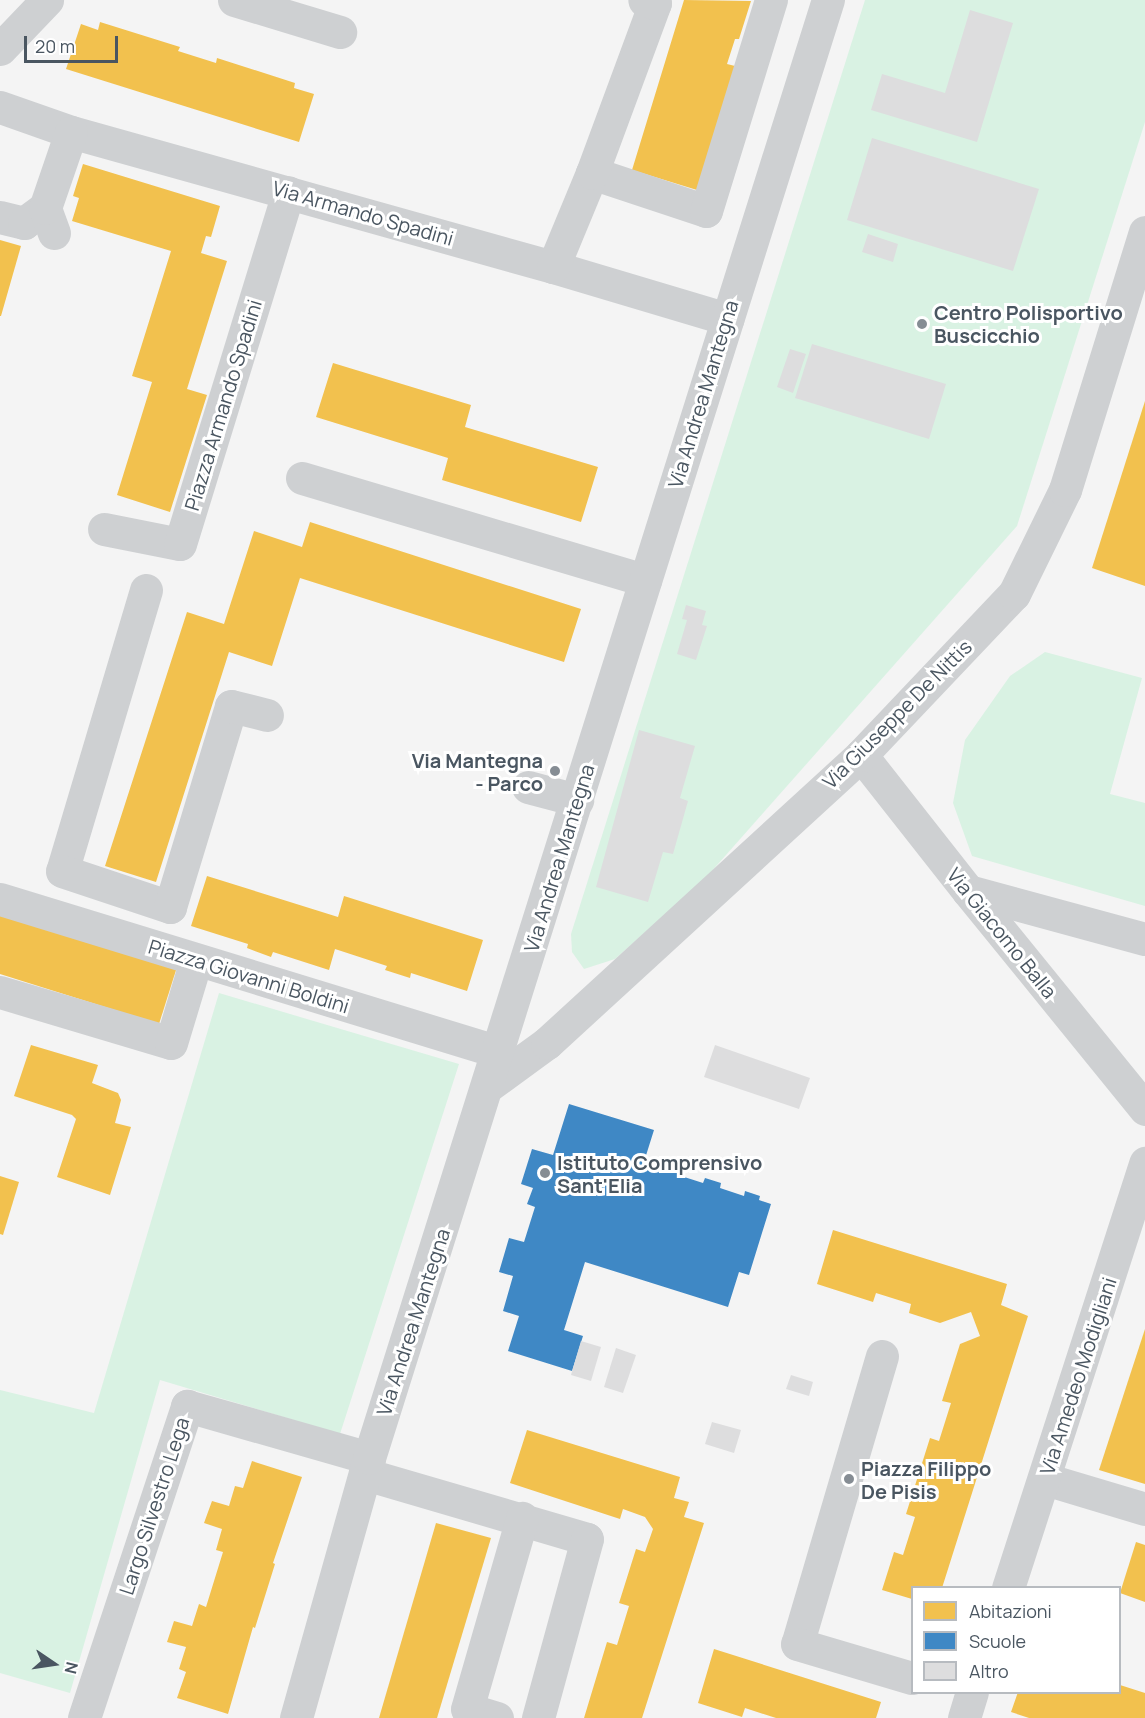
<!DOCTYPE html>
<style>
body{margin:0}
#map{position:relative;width:1145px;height:1718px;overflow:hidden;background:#f4f4f4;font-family:Manrope,sans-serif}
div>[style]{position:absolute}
.green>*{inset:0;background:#d9f2e3}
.homes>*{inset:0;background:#f2c14e}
.schools>*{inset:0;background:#3f88c5}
.building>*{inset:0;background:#ddddde}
.minor>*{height:33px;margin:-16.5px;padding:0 16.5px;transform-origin:16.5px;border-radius:16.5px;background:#ced0d2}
.dots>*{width:16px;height:16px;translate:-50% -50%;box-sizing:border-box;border:3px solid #fff;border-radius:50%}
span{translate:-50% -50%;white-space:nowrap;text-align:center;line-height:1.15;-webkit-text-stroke:6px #fff;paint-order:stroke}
.street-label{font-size:20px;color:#4a5661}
.poi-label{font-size:20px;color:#4a5661;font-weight:700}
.left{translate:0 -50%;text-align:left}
.right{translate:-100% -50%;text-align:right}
.legend{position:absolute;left:911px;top:1586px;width:210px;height:108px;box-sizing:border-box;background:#fff;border:2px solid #b7bbc0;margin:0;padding:8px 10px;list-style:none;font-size:18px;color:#4a5661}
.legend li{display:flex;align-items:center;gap:12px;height:30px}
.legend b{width:30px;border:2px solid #b7bbc0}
.north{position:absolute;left:24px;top:1634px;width:60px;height:60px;-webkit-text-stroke:4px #fff;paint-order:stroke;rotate:103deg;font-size:16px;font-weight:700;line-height:24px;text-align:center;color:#4a5661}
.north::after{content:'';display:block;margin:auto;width:21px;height:27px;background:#4a5661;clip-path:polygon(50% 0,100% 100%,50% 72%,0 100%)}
.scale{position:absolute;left:24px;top:36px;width:94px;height:27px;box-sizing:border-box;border:3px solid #4a5661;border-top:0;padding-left:8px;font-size:18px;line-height:21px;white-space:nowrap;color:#4a5661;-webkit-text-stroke:4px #fff;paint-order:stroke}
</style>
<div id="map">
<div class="green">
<i style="clip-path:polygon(865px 0,1145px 0,1145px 122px,1017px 526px,703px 881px,615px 959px,584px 969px,572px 952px,571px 934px)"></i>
<i style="clip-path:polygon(1045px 652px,1142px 678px,1110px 794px,1145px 803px,1145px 906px,972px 856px,953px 803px,965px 740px,1010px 676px)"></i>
<i style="clip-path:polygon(219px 993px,459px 1064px,340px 1434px,160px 1380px,70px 1693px,0 1673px,0 1390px,94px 1413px)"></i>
</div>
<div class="homes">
<i style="clip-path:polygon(684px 0,751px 1px,739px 39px,735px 39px,727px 64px,735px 66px,697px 190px,632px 170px)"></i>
<i style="clip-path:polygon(100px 22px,180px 47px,178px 51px,216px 63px,217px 58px,295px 83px,294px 88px,314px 94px,299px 142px,66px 69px,81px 24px,98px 30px)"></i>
<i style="clip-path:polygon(83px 164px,220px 206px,211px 237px,206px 236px,201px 253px,227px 261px,187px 389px,207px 395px,170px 512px,117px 495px,152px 382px,132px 376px,171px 251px,72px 221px,79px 198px,73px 196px)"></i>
<i style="clip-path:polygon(0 240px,21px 246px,1px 316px,0 316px)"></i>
<i style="clip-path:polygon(333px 363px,471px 405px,465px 427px,598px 467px,581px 522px,442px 480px,448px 458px,316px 417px)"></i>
<i style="clip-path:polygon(1145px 401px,1145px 586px,1092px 568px)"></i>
<i style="clip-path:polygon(310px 522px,581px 609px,564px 662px,300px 578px,272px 666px,229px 652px,156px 882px,105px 866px,187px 612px,224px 624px,254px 531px,302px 547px)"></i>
<i style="clip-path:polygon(207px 876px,338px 917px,344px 896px,483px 940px,467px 991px,411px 973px,410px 978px,385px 970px,387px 966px,335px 949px,329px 970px,273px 952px,271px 957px,247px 948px,248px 944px,191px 926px)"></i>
<i style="clip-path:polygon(0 911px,177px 967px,159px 1024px,0 974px)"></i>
<i style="clip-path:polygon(31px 1045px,98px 1065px,92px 1083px,118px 1093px,121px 1100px,115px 1123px,131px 1127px,110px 1195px,57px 1177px,76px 1119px,72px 1115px,14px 1096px)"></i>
<i style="clip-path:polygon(0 1176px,19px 1182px,3px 1235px,0 1234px)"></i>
<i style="clip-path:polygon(833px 1230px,1007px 1284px,1001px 1305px,1028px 1316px,942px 1588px,912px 1588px,912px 1599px,882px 1590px,894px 1552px,903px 1555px,915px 1517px,906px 1514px,930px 1438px,939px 1441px,951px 1403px,942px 1401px,960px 1344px,980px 1336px,971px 1312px,940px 1323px,909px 1313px,911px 1304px,876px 1293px,873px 1302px,817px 1284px)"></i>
<i style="clip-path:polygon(1145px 1329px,1145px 1484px,1099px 1470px)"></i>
<i style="clip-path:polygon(527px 1430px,680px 1477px,674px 1498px,689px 1502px,684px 1517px,704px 1523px,642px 1718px,584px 1718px,607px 1642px,617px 1645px,629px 1606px,619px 1603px,636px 1549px,645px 1552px,653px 1529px,645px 1517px,623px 1509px,620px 1519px,510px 1483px)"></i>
<i style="clip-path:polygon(252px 1461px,302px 1477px,273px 1563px,275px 1564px,255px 1628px,253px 1627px,228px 1714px,177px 1698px,186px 1672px,179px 1669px,186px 1647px,167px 1642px,174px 1621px,192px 1626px,199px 1604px,206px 1607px,223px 1552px,216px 1550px,222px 1529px,204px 1523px,212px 1501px,229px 1506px,235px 1486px,243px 1488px)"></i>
<i style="clip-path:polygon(436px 1523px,491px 1538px,437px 1718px,379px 1718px)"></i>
<i style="clip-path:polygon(1136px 1542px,1145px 1545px,1145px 1602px,1120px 1593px)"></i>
<i style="clip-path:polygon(714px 1649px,881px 1702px,876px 1718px,776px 1718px,745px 1708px,742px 1717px,698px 1703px)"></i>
<i style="clip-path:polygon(1120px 1685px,1145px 1693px,1145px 1718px,1029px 1718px,1011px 1712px,1018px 1692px,1120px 1692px)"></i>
</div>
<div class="schools">
<i style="clip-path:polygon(569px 1104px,654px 1130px,643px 1165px,663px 1172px,664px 1166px,679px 1171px,678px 1175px,703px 1183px,705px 1178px,721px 1183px,720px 1188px,744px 1196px,745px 1191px,760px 1196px,759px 1200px,771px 1204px,749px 1275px,739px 1272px,728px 1307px,585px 1262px,564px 1330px,583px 1336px,572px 1371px,508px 1351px,519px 1316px,503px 1311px,513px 1276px,499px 1272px,509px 1238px,524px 1242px,535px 1207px,527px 1204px,533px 1188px,521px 1184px,532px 1149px,553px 1155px)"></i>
</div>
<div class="building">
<i style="clip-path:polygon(970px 10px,1013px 23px,977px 142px,871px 110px,882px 74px,945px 93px)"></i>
<i style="clip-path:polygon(872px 138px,1039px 189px,1013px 271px,847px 220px)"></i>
<i style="clip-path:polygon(868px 234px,898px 244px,893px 262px,862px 252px)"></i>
<i style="clip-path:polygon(812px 344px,946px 384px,929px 439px,795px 398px)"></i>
<i style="clip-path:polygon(790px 349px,806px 354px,793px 393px,777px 387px)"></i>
<i style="clip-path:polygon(686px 605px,706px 611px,702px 625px,707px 626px,696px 660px,677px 654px,687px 620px,682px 619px)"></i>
<i style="clip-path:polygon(639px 730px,695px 746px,680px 798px,688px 801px,673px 854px,663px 852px,648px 902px,596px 887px)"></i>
<i style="clip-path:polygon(715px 1045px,810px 1078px,799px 1109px,704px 1077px)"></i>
<i style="clip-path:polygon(581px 1341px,601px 1347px,591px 1381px,571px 1375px)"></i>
<i style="clip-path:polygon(616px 1348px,636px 1355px,623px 1393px,604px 1387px)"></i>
<i style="clip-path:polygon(791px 1375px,813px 1382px,809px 1396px,786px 1389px)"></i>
<i style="clip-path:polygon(712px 1422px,741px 1430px,734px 1453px,705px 1444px)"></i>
</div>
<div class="minor">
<i style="left:234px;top:0;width:111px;rotate:16.8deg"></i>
<i style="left:0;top:49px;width:68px;rotate:-46.2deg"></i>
<i style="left:0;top:107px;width:75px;rotate:19.4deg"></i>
<i style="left:71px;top:132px;width:501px;rotate:15.65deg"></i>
<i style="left:553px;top:267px;width:182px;rotate:16.6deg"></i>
<i style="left:592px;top:173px;width:120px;rotate:18.4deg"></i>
<i style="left:706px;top:211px;width:221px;rotate:-72.9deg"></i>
<i style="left:0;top:217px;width:25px;rotate:14deg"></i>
<i style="left:24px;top:223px;width:26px;rotate:-36deg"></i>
<i style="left:54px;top:233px;width:27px;rotate:-110deg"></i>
<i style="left:45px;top:208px;width:80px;rotate:-71.1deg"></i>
<i style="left:553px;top:267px;width:102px;rotate:-67.5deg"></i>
<i style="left:592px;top:173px;width:181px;rotate:-69.7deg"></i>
<i style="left:655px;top:3px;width:11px;rotate:-165deg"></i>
<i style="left:302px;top:478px;width:358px;rotate:16.6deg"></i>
<i style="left:104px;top:529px;width:77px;rotate:11.2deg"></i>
<i style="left:180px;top:544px;width:368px;rotate:-72.9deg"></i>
<i style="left:146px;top:590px;width:293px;rotate:106.6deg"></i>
<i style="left:62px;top:871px;width:114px;rotate:18.4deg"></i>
<i style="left:170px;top:907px;width:210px;rotate:-73.1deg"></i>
<i style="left:231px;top:706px;width:37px;rotate:14deg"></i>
<i style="left:861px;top:755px;width:173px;rotate:51.8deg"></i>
<i style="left:968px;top:891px;width:281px;rotate:50.9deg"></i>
<i style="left:528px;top:787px;width:51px;rotate:14.9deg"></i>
<i style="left:968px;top:891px;width:183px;rotate:15.2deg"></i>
<i style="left:0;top:899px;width:522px;rotate:17.05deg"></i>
<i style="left:0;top:992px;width:178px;rotate:16.6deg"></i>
<i style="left:171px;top:1043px;width:87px;rotate:-73.2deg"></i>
<i style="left:488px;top:1086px;width:73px;rotate:-36.1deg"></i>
<i style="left:547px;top:1043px;width:426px;rotate:-42.5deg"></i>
<i style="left:861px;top:755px;width:222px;rotate:-46.5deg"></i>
<i style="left:1014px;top:594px;width:116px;rotate:-63.9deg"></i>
<i style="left:1065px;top:490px;width:270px;rotate:-72.8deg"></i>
<i style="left:882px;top:1356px;width:300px;rotate:106.4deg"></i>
<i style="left:797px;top:1644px;width:120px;rotate:16.5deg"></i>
<i style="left:365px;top:1474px;width:231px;rotate:16.3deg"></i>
<i style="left:587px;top:1539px;width:186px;rotate:105.3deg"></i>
<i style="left:1045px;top:1479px;width:104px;rotate:16.7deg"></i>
<i style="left:1008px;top:1588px;width:447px;rotate:-72.1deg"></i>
<i style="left:84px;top:1718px;width:329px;rotate:-71.7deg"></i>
<i style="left:187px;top:1406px;width:189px;rotate:15.9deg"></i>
<i style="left:296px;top:1718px;width:270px;rotate:-74.3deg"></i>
<i style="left:369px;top:1458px;width:1529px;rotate:-72.53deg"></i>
<i style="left:497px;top:1718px;width:31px;rotate:-163deg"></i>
<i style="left:467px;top:1709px;width:199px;rotate:-73.9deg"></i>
<i style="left:964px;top:1718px;width:27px;rotate:-73deg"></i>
</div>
<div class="dots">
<i style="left:922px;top:324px;background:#868d94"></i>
<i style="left:555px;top:771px;background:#868d94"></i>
<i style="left:545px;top:1173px;background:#868d94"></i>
<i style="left:849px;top:1479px;background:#868d94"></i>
</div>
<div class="street-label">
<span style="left:363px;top:213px;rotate:16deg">Via Armando Spadini</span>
<span style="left:703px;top:394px;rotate:-73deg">Via Andrea Mantegna</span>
<span style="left:223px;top:405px;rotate:-73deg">Piazza Armando Spadini</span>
<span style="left:897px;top:714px;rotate:-45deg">Via Giuseppe De Nittis</span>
<span style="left:559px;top:858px;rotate:-73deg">Via Andrea Mantegna</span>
<span style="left:1002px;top:933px;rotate:51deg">Via Giacomo Balla</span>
<span style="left:249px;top:976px;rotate:17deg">Piazza Giovanni Boldini</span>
<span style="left:413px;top:1322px;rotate:-72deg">Via Andrea Mantegna</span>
<span style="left:1078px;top:1376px;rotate:-72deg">Via Amedeo Modigliani</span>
<span style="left:154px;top:1506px;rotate:-72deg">Largo Silvestro Lega</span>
</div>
<div class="poi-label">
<span class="left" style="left:934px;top:324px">Centro Polisportivo<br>Buscicchio</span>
<span class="right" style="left:543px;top:772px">Via Mantegna<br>- Parco</span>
<span class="left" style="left:557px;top:1174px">Istituto Comprensivo<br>Sant'Elia</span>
<span class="left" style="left:861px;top:1480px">Piazza Filippo<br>De Pisis</span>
</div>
<ul class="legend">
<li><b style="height:16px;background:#f2c14e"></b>Abitazioni</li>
<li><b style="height:16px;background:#3f88c5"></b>Scuole</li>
<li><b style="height:16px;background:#ddddde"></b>Altro</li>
</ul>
<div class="north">N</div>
<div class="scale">20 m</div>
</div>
